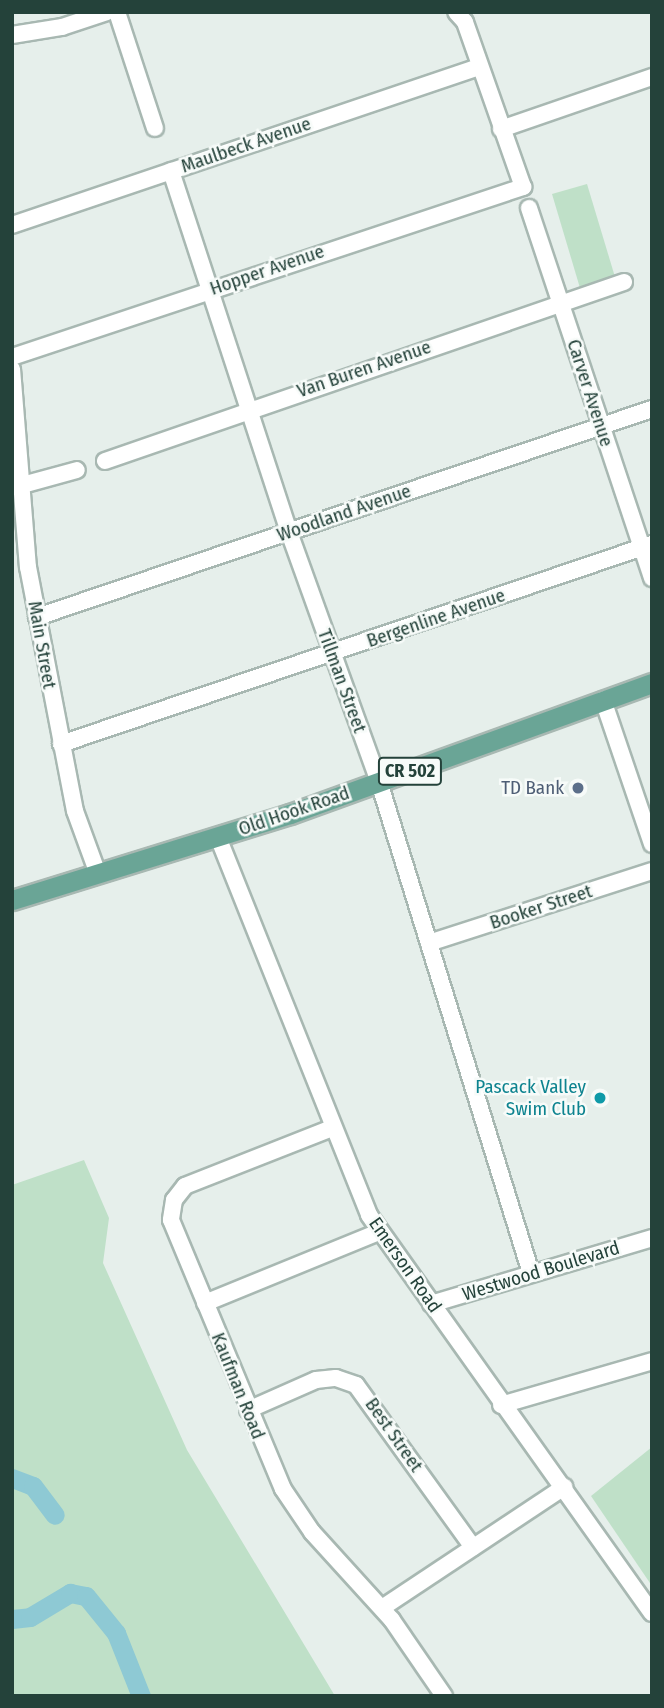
<!DOCTYPE html>
<style>
body{margin:0}
#map{position:relative;width:664px;height:1708px;overflow:hidden;background:#e6efeb;font-family:"Fira Sans Condensed",sans-serif}
div>[style]{position:absolute}
.green>*{inset:0;background:#bfe0c8}
.river>*{height:19px;margin:-9.5px;padding:0 9.5px;transform-origin:9.5px;border-radius:9.5px;background:#8ec9d4}
.roads{filter:drop-shadow(2px 0 #a8b8b2) drop-shadow(-2px 0 #a8b8b2) drop-shadow(0 2px #a8b8b2) drop-shadow(0 -2px #a8b8b2)}
.minor>*{height:16px;margin:-8px;padding:0 8px;transform-origin:8px;border-radius:8px;background:#fff}
.major>*{height:19px;margin:-9.5px;padding:0 9.5px;transform-origin:9.5px;border-radius:9.5px;background:#6aa596}
.dots>*{width:19px;height:19px;translate:-50% -50%;box-sizing:border-box;border:4px solid #f7fbf9;border-radius:50%}
span{translate:-50% -50%;white-space:nowrap;text-align:center;line-height:1.15;-webkit-text-stroke:5px #f7fbf9;paint-order:stroke}
.shield-label span{padding:2px 5px;background:#f7fbf9;border:2px solid;border-radius:5px;-webkit-text-stroke-width:0}
.shield-label{font-size:18px;color:#24423a;font-weight:700}
.street-label{font-size:19px;color:#24423a}
.service-label{font-size:19px;color:#4e5e75}
.right{translate:-100% -50%;text-align:right}
.culture-label{font-size:19px;color:#0d838f}
.frame{position:absolute;inset:0;border:14px solid #24423a;pointer-events:none}
</style>
<div id="map">
<div class="green">
<i style="clip-path:polygon(587px 184px,615px 277px,580px 288px,552px 194px)"></i>
<i style="clip-path:polygon(84px 1160px,109px 1218px,103px 1263px,187px 1450px,335px 1696px,12px 1696px,12px 1185px)"></i>
<i style="clip-path:polygon(652px 1447px,652px 1586px,591px 1496px)"></i>
</div>
<div class="river">
<i style="left:12px;top:1478px;width:22px;rotate:21deg"></i>
<i style="left:33px;top:1486px;width:36px;rotate:53deg"></i>
<i style="left:12px;top:1619px;width:18px;rotate:-6deg"></i>
<i style="left:30px;top:1617px;width:47px;rotate:-31deg"></i>
<i style="left:70px;top:1593px;width:16px;rotate:11deg"></i>
<i style="left:86px;top:1596px;width:48px;rotate:51deg"></i>
<i style="left:116px;top:1633px;width:68px;rotate:68.4deg"></i>
</div>
<div class="roads">
<div class="minor">
<i style="left:117px;top:12px;width:122px;rotate:71.9deg"></i>
<i style="left:12px;top:35px;width:51px;rotate:-9.1deg"></i>
<i style="left:62px;top:27px;width:47px;rotate:-18.4deg"></i>
<i style="left:501px;top:129px;width:160px;rotate:-19deg"></i>
<i style="left:171px;top:171px;width:380px;rotate:71.9deg"></i>
<i style="left:289px;top:532px;width:266px;rotate:70.2deg"></i>
<i style="left:379px;top:782px;width:514px;rotate:72.8deg"></i>
<i style="left:529px;top:208px;width:390px;rotate:71.6deg"></i>
<i style="left:12px;top:225px;width:494px;rotate:-18.7deg"></i>
<i style="left:12px;top:357px;width:539px;rotate:-18.4deg"></i>
<i style="left:523px;top:187px;width:175px;rotate:-109.4deg"></i>
<i style="left:465px;top:22px;width:13px;rotate:-132deg"></i>
<i style="left:12px;top:369px;width:199px;rotate:85.4deg"></i>
<i style="left:28px;top:567px;width:248px;rotate:79.1deg"></i>
<i style="left:75px;top:811px;width:67px;rotate:69.9deg"></i>
<i style="left:105px;top:461px;width:549px;rotate:-19.03deg"></i>
<i style="left:15px;top:487px;width:64px;rotate:-15.3deg"></i>
<i style="left:37px;top:617px;width:649px;rotate:-18.69deg"></i>
<i style="left:603px;top:700px;width:152px;rotate:71.2deg"></i>
<i style="left:61px;top:744px;width:624px;rotate:-18.7deg"></i>
<i style="left:218px;top:837px;width:407px;rotate:68.2deg"></i>
<i style="left:369px;top:1215px;width:488px;rotate:54.6deg"></i>
<i style="left:429px;top:943px;width:234px;rotate:-17.9deg"></i>
<i style="left:332px;top:1128px;width:158px;rotate:158.5deg"></i>
<i style="left:185px;top:1186px;width:18px;rotate:128deg"></i>
<i style="left:174px;top:1200px;width:20px;rotate:99deg"></i>
<i style="left:171px;top:1220px;width:291px;rotate:67.4deg"></i>
<i style="left:283px;top:1489px;width:52px;rotate:56deg"></i>
<i style="left:312px;top:1532px;width:119px;rotate:47.7deg"></i>
<i style="left:392px;top:1620px;width:92px;rotate:55.6deg"></i>
<i style="left:205px;top:1303px;width:188px;rotate:-22.2deg"></i>
<i style="left:431px;top:1304px;width:231px;rotate:-16.6deg"></i>
<i style="left:501px;top:1405px;width:157px;rotate:-16.2deg"></i>
<i style="left:248px;top:1410px;width:74px;rotate:-23.8deg"></i>
<i style="left:316px;top:1380px;width:20px;rotate:-6deg"></i>
<i style="left:336px;top:1378px;width:21px;rotate:19deg"></i>
<i style="left:356px;top:1385px;width:200px;rotate:54.2deg"></i>
<i style="left:382px;top:1608px;width:219px;rotate:-33.6deg"></i>
</div>
<div class="major">
<i style="left:12px;top:900px;width:291px;rotate:-17.2deg"></i>
<i style="left:290px;top:814px;width:385px;rotate:-19.9deg"></i>
</div>
</div>
<div class="dots">
<i style="left:578px;top:788px;background:#5c6f8a"></i>
<i style="left:600px;top:1098px;background:#0f9aa8"></i>
</div>
<div class="shield-label">
<span style="left:410px;top:771px">CR 502</span>
</div>
<div class="street-label">
<span style="left:246px;top:145px;rotate:-19deg">Maulbeck Avenue</span>
<span style="left:267px;top:270px;rotate:-19deg">Hopper Avenue</span>
<span style="left:364px;top:369px;rotate:-19deg">Van Buren Avenue</span>
<span style="left:590px;top:393px;rotate:72deg">Carver Avenue</span>
<span style="left:344px;top:513px;rotate:-19deg">Woodland Avenue</span>
<span style="left:436px;top:618px;rotate:-19deg">Bergenline Avenue</span>
<span style="left:42px;top:645px;rotate:80deg">Main Street</span>
<span style="left:342px;top:681px;rotate:70deg">Tillman Street</span>
<span style="left:294px;top:811px;rotate:-19deg">Old Hook Road</span>
<span style="left:541px;top:907px;rotate:-18deg">Booker Street</span>
<span style="left:405px;top:1265px;rotate:55deg">Emerson Road</span>
<span style="left:541px;top:1271px;rotate:-17deg">Westwood Boulevard</span>
<span style="left:238px;top:1386px;rotate:68deg">Kaufman Road</span>
<span style="left:394px;top:1435px;rotate:55deg">Best Street</span>
</div>
<div class="service-label">
<span class="right" style="left:564px;top:788px">TD Bank</span>
</div>
<div class="culture-label">
<span class="right" style="left:586px;top:1098px">Pascack Valley<br>Swim Club</span>
</div>
<div class="frame"></div>
</div>
